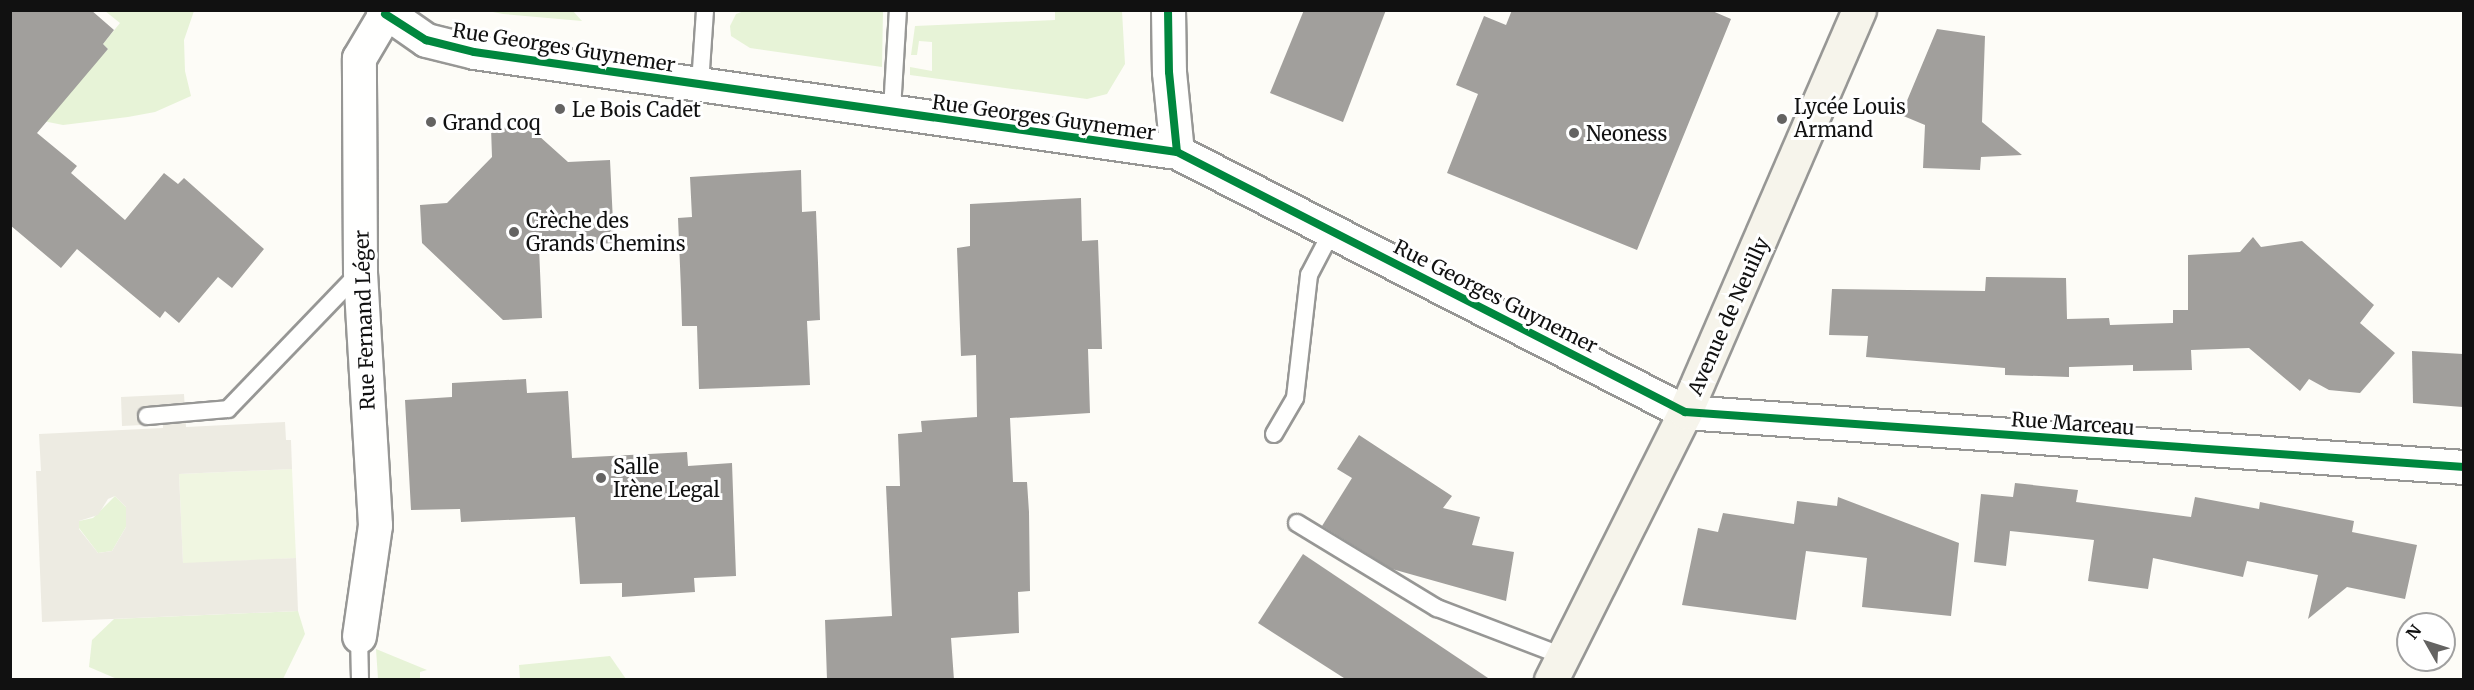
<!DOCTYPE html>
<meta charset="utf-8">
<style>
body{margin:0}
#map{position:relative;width:2474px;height:690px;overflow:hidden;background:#fdfcf7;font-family:Merriweather,serif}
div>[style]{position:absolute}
.green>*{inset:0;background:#e7f3d7}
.pitch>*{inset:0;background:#f0f6e1}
.plaza>*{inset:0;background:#edebe2}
.building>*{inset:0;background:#a19f9c}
.roads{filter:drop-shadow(2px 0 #979795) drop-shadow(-2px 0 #979795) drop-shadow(0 2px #979795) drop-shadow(0 -2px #979795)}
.lane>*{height:16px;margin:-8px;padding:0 8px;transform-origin:8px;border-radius:8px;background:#fffffe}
.street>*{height:33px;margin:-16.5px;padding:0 16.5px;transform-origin:16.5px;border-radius:16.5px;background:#fffffe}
.secondary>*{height:33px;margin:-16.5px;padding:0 16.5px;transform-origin:16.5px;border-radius:16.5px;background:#f6f4eb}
.cycleway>*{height:8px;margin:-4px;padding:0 4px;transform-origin:4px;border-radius:4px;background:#00873e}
.dots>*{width:16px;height:16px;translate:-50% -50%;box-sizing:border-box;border:3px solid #fff;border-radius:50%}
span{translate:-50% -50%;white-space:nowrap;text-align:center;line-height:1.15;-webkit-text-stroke:6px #fff;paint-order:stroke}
.street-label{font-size:20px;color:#111}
.poi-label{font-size:20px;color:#111}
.left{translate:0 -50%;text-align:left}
.frame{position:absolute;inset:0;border:12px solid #111;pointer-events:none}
.north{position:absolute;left:2396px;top:612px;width:60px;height:60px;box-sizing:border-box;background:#fff;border:2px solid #a0a0a0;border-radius:50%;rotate:309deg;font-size:16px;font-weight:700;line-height:24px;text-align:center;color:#111}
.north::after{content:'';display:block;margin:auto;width:21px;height:27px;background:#646362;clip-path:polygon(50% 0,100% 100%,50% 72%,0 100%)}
</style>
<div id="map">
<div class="green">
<i style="clip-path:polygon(105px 11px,194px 11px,184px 40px,185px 71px,191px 96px,155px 112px,128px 117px,63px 125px,43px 121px,108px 49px,103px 44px,120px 23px)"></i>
<i style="clip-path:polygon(488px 11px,573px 11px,582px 21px,503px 14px)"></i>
<i style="clip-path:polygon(744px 11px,883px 11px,882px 67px,750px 48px,731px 36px,730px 26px,736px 14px)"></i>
<i style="clip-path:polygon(1055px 11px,1122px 11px,1125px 64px,1107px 94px,1087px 99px,910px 75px,910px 67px,932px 71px,932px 42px,919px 41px,917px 55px,911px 55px,915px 26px,1055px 20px)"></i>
<i style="clip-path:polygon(115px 496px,126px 507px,126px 527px,112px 551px,98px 553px,79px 528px,79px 521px,93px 518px)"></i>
<i style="clip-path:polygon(298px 611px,305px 634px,283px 679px,117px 679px,89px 667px,92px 640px,114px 619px)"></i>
<i style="clip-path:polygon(376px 649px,427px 670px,420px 672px,420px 679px,378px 679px)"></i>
<i style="clip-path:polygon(610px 656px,626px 679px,520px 679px,519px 665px)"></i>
</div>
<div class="pitch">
<i style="clip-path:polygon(292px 469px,296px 558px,183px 564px,179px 474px)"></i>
</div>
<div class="plaza">
<i style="clip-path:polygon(evenodd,184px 394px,186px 427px,285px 422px,286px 440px,291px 440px,292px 469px,179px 474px,183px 563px,296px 558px,298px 611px,42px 622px,36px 471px,41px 471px,39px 434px,163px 428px,163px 424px,122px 426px,121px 397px,184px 394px,115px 496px,126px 507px,126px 527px,112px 551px,98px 553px,79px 529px,79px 521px,98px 515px,108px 499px,115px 496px)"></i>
</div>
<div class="building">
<i style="clip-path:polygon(10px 10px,91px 10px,114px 30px,103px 44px,108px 49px,37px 133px,77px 166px,71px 173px,125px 220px,164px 173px,178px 184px,184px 178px,264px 249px,232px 288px,218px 277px,179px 323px,165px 311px,160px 318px,77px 249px,61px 268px,10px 225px)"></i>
<i style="clip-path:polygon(1304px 10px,1386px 10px,1343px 122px,1270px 93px)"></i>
<i style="clip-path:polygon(1512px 10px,1710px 10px,1731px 19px,1637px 250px,1447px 173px,1478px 94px,1456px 85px,1484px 16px,1506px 25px)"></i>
<i style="clip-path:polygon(1937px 29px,1985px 36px,1982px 122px,2022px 155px,1981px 157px,1980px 170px,1923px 168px,1925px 125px,1901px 115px)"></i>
<i style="clip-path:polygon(529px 127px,568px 162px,610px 160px,614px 243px,539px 247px,542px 318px,503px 320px,422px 243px,420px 205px,447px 203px,492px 157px,491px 128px)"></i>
<i style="clip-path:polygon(801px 170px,802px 212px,816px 211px,818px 263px,820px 320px,807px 321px,810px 385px,699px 389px,697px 326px,682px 326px,681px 290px,678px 218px,692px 217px,690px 177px)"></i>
<i style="clip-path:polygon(1081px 198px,1082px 241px,1098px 240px,1102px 349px,1088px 349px,1090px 413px,1010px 418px,1013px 482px,1027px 482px,1029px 512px,1030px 591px,1018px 592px,1019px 633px,951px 638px,954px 680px,827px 680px,825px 620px,892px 616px,886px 486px,900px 486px,898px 434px,922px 432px,921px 421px,977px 417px,976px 355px,961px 356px,957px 248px,970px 246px,970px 204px)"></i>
<i style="clip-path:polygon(2253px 237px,2261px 247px,2302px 241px,2374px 305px,2360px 323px,2395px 353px,2360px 393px,2329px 390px,2309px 379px,2300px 391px,2249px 348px,2191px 350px,2192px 370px,2133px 371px,2133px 365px,2069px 367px,2069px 377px,2005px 375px,2005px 368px,1866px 357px,1868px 336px,1829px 335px,1832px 289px,1985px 291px,1986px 277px,2066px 278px,2067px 319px,2109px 318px,2110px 325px,2173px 323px,2173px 310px,2188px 310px,2188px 255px,2240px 252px)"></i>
<i style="clip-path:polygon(2412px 351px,2463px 354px,2463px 407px,2413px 403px)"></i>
<i style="clip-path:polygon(526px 379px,527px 393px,568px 391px,572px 458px,687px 452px,688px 466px,732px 463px,736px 576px,694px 578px,695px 592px,622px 597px,622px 583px,580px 584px,575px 517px,461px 522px,460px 509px,411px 510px,405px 400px,452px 397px,452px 383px)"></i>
<i style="clip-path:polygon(1359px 435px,1452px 496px,1443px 508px,1480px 517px,1472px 545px,1514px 552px,1506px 601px,1392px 569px,1322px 526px,1352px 478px,1337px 469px)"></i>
<i style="clip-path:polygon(2015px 483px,2078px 490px,2076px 502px,2191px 517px,2195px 497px,2259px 509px,2260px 502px,2354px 521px,2352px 532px,2417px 545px,2405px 599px,2347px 587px,2308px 619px,2318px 575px,2247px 561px,2243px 577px,2153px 558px,2148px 589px,2088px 581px,2094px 540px,2010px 531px,2006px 566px,1974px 562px,1981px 494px,2013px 497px)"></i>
<i style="clip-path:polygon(1838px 497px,1959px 543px,1951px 616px,1862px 607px,1867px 558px,1806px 551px,1796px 620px,1682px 605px,1698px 528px,1718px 532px,1723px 513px,1794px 524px,1797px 501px,1837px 506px)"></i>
<i style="clip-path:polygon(1303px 554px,1491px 680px,1347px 680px,1258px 623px)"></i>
</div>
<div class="roads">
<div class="lane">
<i style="left:700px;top:84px;width:74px;rotate:-86.1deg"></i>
<i style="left:892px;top:110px;width:100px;rotate:-86.6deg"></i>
<i style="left:147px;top:416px;width:81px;rotate:-4.9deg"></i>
<i style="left:228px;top:409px;width:190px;rotate:-46.1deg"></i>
<i style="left:1274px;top:434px;width:42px;rotate:-59.7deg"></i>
<i style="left:1295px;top:398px;width:124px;rotate:-83.5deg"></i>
<i style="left:1309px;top:275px;width:50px;rotate:-62.4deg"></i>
<i style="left:1297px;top:523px;width:164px;rotate:31.3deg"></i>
<i style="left:1437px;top:608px;width:135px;rotate:20.9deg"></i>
<i style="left:359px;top:636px;width:44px;rotate:88.7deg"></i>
</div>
<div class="street">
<i style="left:383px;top:10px;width:52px;rotate:34.9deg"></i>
<i style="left:426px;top:40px;width:49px;rotate:14deg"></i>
<i style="left:474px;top:52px;width:710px;rotate:8.1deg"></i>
<i style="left:1177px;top:152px;width:571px;rotate:27.1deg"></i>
<i style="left:1685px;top:412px;width:781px;rotate:4.04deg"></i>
<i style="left:1168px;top:10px;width:62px;rotate:89.1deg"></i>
<i style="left:1169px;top:72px;width:80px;rotate:84.3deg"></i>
<i style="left:359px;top:636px;width:112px;rotate:-81.8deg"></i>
<i style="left:375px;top:525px;width:254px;rotate:-93.4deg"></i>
<i style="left:360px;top:271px;width:213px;rotate:-90.3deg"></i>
<i style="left:359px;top:58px;width:51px;rotate:-59.4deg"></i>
</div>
<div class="secondary">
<i style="left:1551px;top:680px;width:300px;rotate:-63.4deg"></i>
<i style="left:1685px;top:412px;width:438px;rotate:-66.6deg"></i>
</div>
</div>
<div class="cycleway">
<i style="left:1168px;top:10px;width:62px;rotate:89.1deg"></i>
<i style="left:1169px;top:72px;width:80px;rotate:84.3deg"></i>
<i style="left:385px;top:14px;width:49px;rotate:32.4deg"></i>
<i style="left:426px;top:40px;width:49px;rotate:14deg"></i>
<i style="left:474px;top:52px;width:710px;rotate:8.1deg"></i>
<i style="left:1177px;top:152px;width:571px;rotate:27.1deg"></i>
<i style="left:1685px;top:412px;width:781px;rotate:4.04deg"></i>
</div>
<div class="dots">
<i style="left:560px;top:109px;background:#646362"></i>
<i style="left:1782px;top:119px;background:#646362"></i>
<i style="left:431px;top:122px;background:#646362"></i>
<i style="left:1574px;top:133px;background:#646362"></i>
<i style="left:514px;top:232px;background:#646362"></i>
<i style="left:601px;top:478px;background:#646362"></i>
</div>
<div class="street-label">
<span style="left:564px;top:47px;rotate:9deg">Rue Georges Guynemer</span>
<span style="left:1044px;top:117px;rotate:8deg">Rue Georges Guynemer</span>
<span style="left:1496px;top:296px;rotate:27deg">Rue Georges Guynemer</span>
<span style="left:1728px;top:316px;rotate:-66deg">Avenue de Neuilly</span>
<span style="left:364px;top:320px;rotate:-92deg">Rue Fernand Léger</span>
<span style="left:2073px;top:423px;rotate:4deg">Rue Marceau</span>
</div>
<div class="poi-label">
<span class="left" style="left:1794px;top:118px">Lycée Louis<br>Armand</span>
<span class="left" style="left:572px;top:109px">Le Bois Cadet</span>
<span class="left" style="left:443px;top:122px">Grand coq</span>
<span class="left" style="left:1586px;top:133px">Neoness</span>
<span class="left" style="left:526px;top:232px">Crèche des<br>Grands Chemins</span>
<span class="left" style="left:613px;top:478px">Salle<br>Irène Legal</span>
</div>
<div class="frame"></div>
<div class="north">N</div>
</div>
